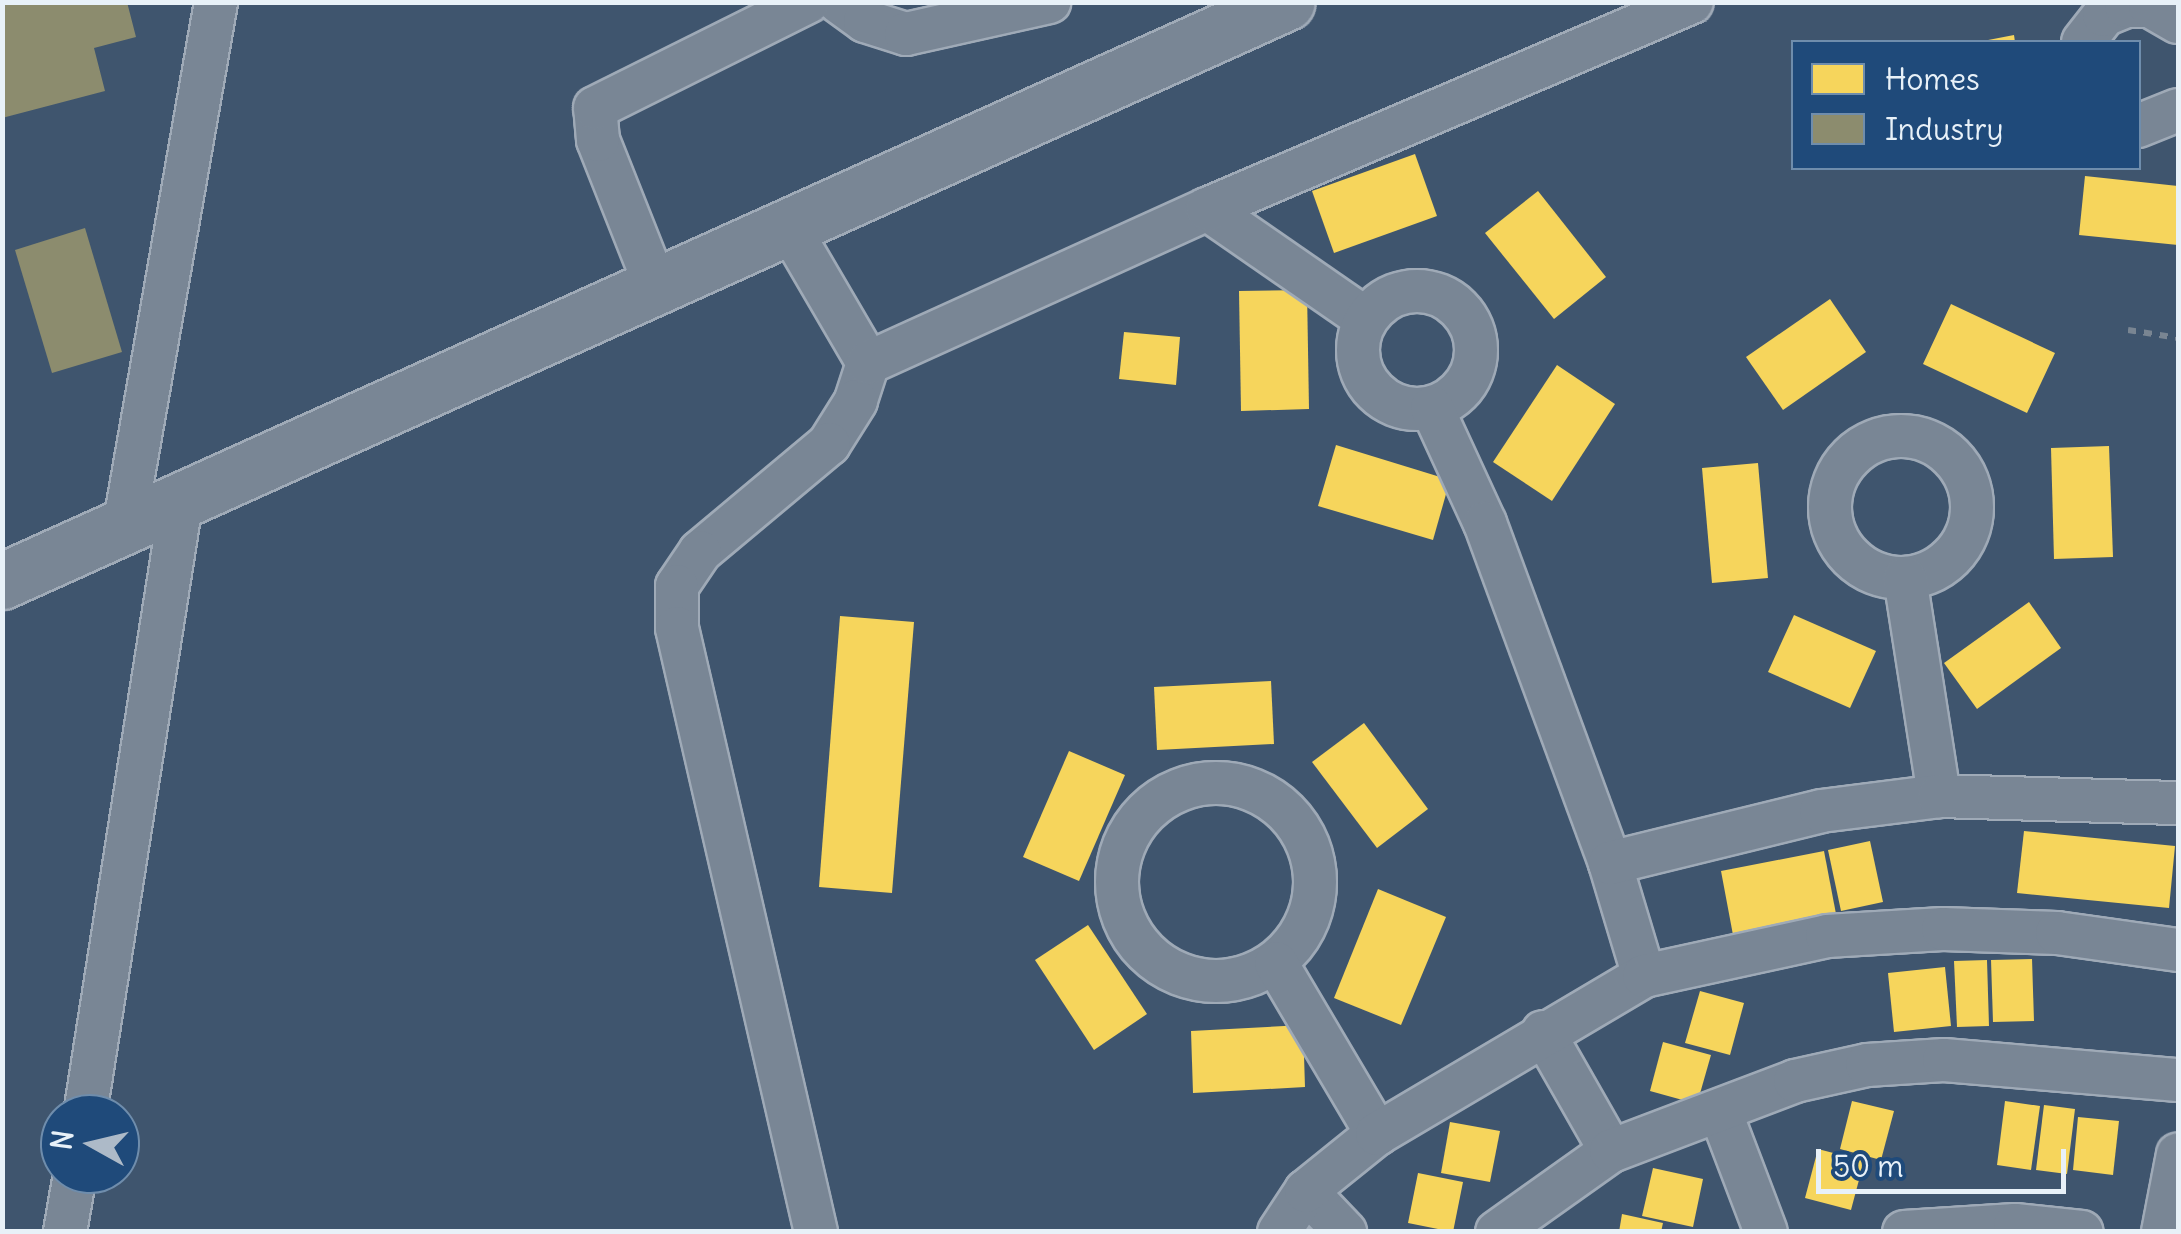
<!DOCTYPE html>
<style>
body{margin:0}
#map{position:relative;width:2181px;height:1234px;overflow:hidden;background:#3f556e;font-family:Delius,sans-serif}
div>[style]{position:absolute}
.homes>*{inset:0;background:#f6d55c}
.industry>*{inset:0;background:#8c8c6e}
.path>*{height:6px;margin-top:-3px;transform-origin:0;background:repeating-linear-gradient(90deg,#798592 0 8px,transparent 0 16px)}
.roads{filter:drop-shadow(2px 0 #9faab7) drop-shadow(-2px 0 #9faab7) drop-shadow(0 2px #9faab7) drop-shadow(0 -2px #9faab7)}
.minor>*{height:42px;margin:-21px;padding:0 21px;transform-origin:21px;border-radius:21px;background:#798695}
.minor>.ring{margin:-21px;padding:0;box-sizing:content-box;background:none;border:42px solid #798695;border-radius:50%}
.major>*{height:55px;margin:-27.5px;padding:0 27.5px;transform-origin:27.5px;border-radius:27.5px;background:#798695}
span{translate:-50% -50%;white-space:nowrap;text-align:center;line-height:1.15;-webkit-text-stroke:10px #1f4a7a;paint-order:stroke}
.frame{position:absolute;inset:0;border:5px solid #e8f1f8;pointer-events:none}
.legend{position:absolute;left:1791px;top:40px;width:350px;height:130px;box-sizing:border-box;background:#1f4a7a;border:2px solid #6f8dac;margin:0;padding:12px 18px;list-style:none;font-size:30px;color:#e8f1f8}
.legend li{display:flex;align-items:center;gap:20px;height:50px}
.legend b{width:50px;border:2px solid #6f8dac}
.north{position:absolute;left:40px;top:1094px;width:100px;height:100px;box-sizing:border-box;background:#1f4a7a;border:2px solid #6f8dac;border-radius:50%;rotate:278deg;font-size:28px;font-weight:700;line-height:40px;text-align:center;color:#e8f1f8}
.north::after{content:'';display:block;margin:auto;width:35px;height:45px;background:#adbac8;clip-path:polygon(50% 0,100% 100%,50% 72%,0 100%)}
.scale{position:absolute;left:1816px;top:1149px;width:250px;height:45px;box-sizing:border-box;border:5px solid #e8f1f8;border-top:0;padding-left:12px;font-size:30px;line-height:35px;white-space:nowrap;color:#e8f1f8;-webkit-text-stroke:8px #1f4a7a;paint-order:stroke}
</style>
<div id="map">
<div class="homes">
<i style="clip-path:polygon(2014px 35px,2015px 42px,1983px 42px,1983px 41px)"></i>
<i style="clip-path:polygon(1415px 154px,1437px 216px,1334px 253px,1312px 191px)"></i>
<i style="clip-path:polygon(2085px 176px,2178px 186px,2178px 245px,2079px 235px)"></i>
<i style="clip-path:polygon(1538px 191px,1606px 277px,1554px 319px,1485px 233px)"></i>
<i style="clip-path:polygon(1307px 290px,1309px 409px,1241px 411px,1239px 291px)"></i>
<i style="clip-path:polygon(1830px 299px,1866px 352px,1783px 410px,1746px 357px)"></i>
<i style="clip-path:polygon(1951px 304px,2055px 353px,2027px 413px,1923px 364px)"></i>
<i style="clip-path:polygon(1124px 332px,1180px 337px,1176px 385px,1119px 379px)"></i>
<i style="clip-path:polygon(1557px 365px,1615px 404px,1552px 501px,1493px 462px)"></i>
<i style="clip-path:polygon(1336px 445px,1450px 480px,1433px 540px,1318px 506px)"></i>
<i style="clip-path:polygon(2109px 446px,2113px 557px,2054px 559px,2051px 448px)"></i>
<i style="clip-path:polygon(1758px 463px,1768px 578px,1712px 583px,1702px 468px)"></i>
<i style="clip-path:polygon(2029px 602px,2061px 648px,1977px 709px,1944px 663px)"></i>
<i style="clip-path:polygon(1794px 615px,1876px 651px,1850px 708px,1768px 672px)"></i>
<i style="clip-path:polygon(840px 616px,914px 622px,892px 893px,819px 887px)"></i>
<i style="clip-path:polygon(1271px 681px,1274px 744px,1157px 750px,1154px 687px)"></i>
<i style="clip-path:polygon(1364px 723px,1428px 809px,1377px 848px,1312px 762px)"></i>
<i style="clip-path:polygon(1069px 751px,1125px 775px,1079px 881px,1023px 857px)"></i>
<i style="clip-path:polygon(2024px 831px,2175px 846px,2169px 908px,2017px 893px)"></i>
<i style="clip-path:polygon(1870px 841px,1883px 902px,1841px 911px,1828px 850px)"></i>
<i style="clip-path:polygon(1824px 851px,1836px 914px,1733px 935px,1721px 871px)"></i>
<i style="clip-path:polygon(1378px 889px,1446px 917px,1401px 1025px,1334px 998px)"></i>
<i style="clip-path:polygon(1088px 925px,1147px 1014px,1094px 1050px,1035px 960px)"></i>
<i style="clip-path:polygon(2032px 959px,2034px 1021px,1993px 1022px,1991px 960px)"></i>
<i style="clip-path:polygon(1987px 960px,1989px 1026px,1957px 1027px,1954px 961px)"></i>
<i style="clip-path:polygon(1945px 967px,1951px 1026px,1894px 1032px,1888px 973px)"></i>
<i style="clip-path:polygon(1700px 991px,1744px 1003px,1730px 1055px,1685px 1043px)"></i>
<i style="clip-path:polygon(1303px 1025px,1305px 1087px,1193px 1093px,1191px 1031px)"></i>
<i style="clip-path:polygon(1663px 1042px,1711px 1055px,1697px 1104px,1650px 1091px)"></i>
<i style="clip-path:polygon(1852px 1101px,1894px 1111px,1881px 1160px,1840px 1149px)"></i>
<i style="clip-path:polygon(2005px 1101px,2040px 1106px,2031px 1170px,1997px 1165px)"></i>
<i style="clip-path:polygon(2044px 1105px,2075px 1109px,2067px 1174px,2036px 1170px)"></i>
<i style="clip-path:polygon(2078px 1117px,2119px 1121px,2113px 1175px,2073px 1170px)"></i>
<i style="clip-path:polygon(1450px 1122px,1500px 1131px,1490px 1182px,1441px 1173px)"></i>
<i style="clip-path:polygon(1818px 1149px,1864px 1161px,1851px 1210px,1805px 1198px)"></i>
<i style="clip-path:polygon(1653px 1168px,1703px 1179px,1693px 1227px,1642px 1216px)"></i>
<i style="clip-path:polygon(1418px 1173px,1463px 1182px,1453px 1232px,1408px 1223px)"></i>
<i style="clip-path:polygon(1622px 1214px,1663px 1223px,1661px 1232px,1619px 1232px)"></i>
</div>
<div class="industry">
<i style="clip-path:polygon(2px 2px,127px 2px,136px 37px,94px 48px,105px 91px,2px 118px)"></i>
<i style="clip-path:polygon(85px 228px,122px 352px,52px 373px,15px 250px)"></i>
</div>
<div class="path">
<i style="left:2128px;top:330px;width:51px;rotate:9.1deg"></i>
</div>
<div class="roads">
<div class="minor">
<i style="left:839px;top:2px;width:32px;rotate:36deg"></i>
<i style="left:865px;top:21px;width:43px;rotate:17.6deg"></i>
<i style="left:906px;top:34px;width:147px;rotate:-12.6deg"></i>
<i style="left:2083px;top:42px;width:34px;rotate:-52deg"></i>
<i style="left:2104px;top:15px;width:24px;rotate:-22deg"></i>
<i style="left:2126px;top:6px;width:24px"></i>
<i style="left:2150px;top:6px;width:32px;rotate:30deg"></i>
<i style="left:2138px;top:126px;width:43px;rotate:-21.8deg"></i>
<i style="left:1207px;top:209px;width:193px;rotate:34.7deg"></i>
<i style="left:791px;top:231px;width:153px;rotate:59.7deg"></i>
<i style="left:868px;top:363px;width:40px;rotate:108deg"></i>
<i style="left:856px;top:401px;width:51px;rotate:122.1deg"></i>
<i style="left:829px;top:444px;width:168px;rotate:140.1deg"></i>
<i style="left:700px;top:552px;width:41px;rotate:124.1deg"></i>
<i style="left:677px;top:586px;width:42px;rotate:90deg"></i>
<i style="left:677px;top:628px;width:620px;rotate:77.04deg"></i>
<i style="left:655px;top:284px;width:155px;rotate:-111.6deg"></i>
<i style="left:598px;top:140px;width:32px;rotate:-95deg"></i>
<i style="left:595px;top:108px;width:238px;rotate:-26.5deg"></i>
<i class="ring" style="left:1358px;top:291px;width:76px;height:76px"></i>
<i style="left:868px;top:363px;width:372px;rotate:-24.4deg"></i>
<i style="left:1207px;top:209px;width:527px;rotate:-23.11deg"></i>
<i style="left:1432px;top:408px;width:127px;rotate:65.3deg"></i>
<i style="left:1485px;top:523px;width:362px;rotate:69.8deg"></i>
<i style="left:1610px;top:863px;width:118px;rotate:73.3deg"></i>
<i class="ring" style="left:1830px;top:436px;width:100px;height:100px"></i>
<i style="left:125px;top:522px;width:528px;rotate:-80.07deg"></i>
<i style="left:1905px;top:578px;width:221px;rotate:81.1deg"></i>
<i class="ring" style="left:1117px;top:783px;width:156px;height:156px"></i>
<i style="left:1610px;top:863px;width:217px;rotate:-13.8deg"></i>
<i style="left:1821px;top:811px;width:119px;rotate:-7.2deg"></i>
<i style="left:1939px;top:796px;width:239px;rotate:1.7deg"></i>
<i style="left:1276px;top:963px;width:199px;rotate:59.4deg"></i>
<i style="left:1543px;top:1032px;width:137px;rotate:60.3deg"></i>
<i style="left:1720px;top:1111px;width:129px;rotate:69.2deg"></i>
<i style="left:85px;top:1114px;width:625px;rotate:-81.07deg"></i>
<i style="left:1306px;top:1191px;width:57px;rotate:46.4deg"></i>
<i style="left:65px;top:1232px;width:59px;rotate:-80.2deg"></i>
<i style="left:1279px;top:1232px;width:49px;rotate:-56.6deg"></i>
<i style="left:1306px;top:1191px;width:91px;rotate:-38.8deg"></i>
<i style="left:1377px;top:1134px;width:310px;rotate:-30.6deg"></i>
<i style="left:1644px;top:976px;width:187px;rotate:-12.3deg"></i>
<i style="left:1827px;top:936px;width:116px;rotate:-3.5deg"></i>
<i style="left:1943px;top:929px;width:114px;rotate:2deg"></i>
<i style="left:2057px;top:933px;width:122px;rotate:8deg"></i>
<i style="left:1497px;top:1232px;width:140px;rotate:-35.4deg"></i>
<i style="left:1611px;top:1151px;width:197px;rotate:-20.8deg"></i>
<i style="left:1795px;top:1081px;width:74px;rotate:-12.5deg"></i>
<i style="left:1867px;top:1065px;width:77px;rotate:-3.7deg"></i>
<i style="left:1944px;top:1060px;width:235px;rotate:4.9deg"></i>
<i style="left:1904px;top:1232px;width:111px;rotate:-3.6deg"></i>
<i style="left:2015px;top:1225px;width:67px;rotate:6deg"></i>
<i style="left:2163px;top:1232px;width:79px;rotate:-79.1deg"></i>
</div>
<div class="major">
<i style="left:2px;top:581px;width:1409px;rotate:-24.26deg"></i>
</div>
</div>
<div class="frame"></div>
<ul class="legend">
<li><b style="height:28px;background:#f6d55c"></b>Homes</li>
<li><b style="height:28px;background:#8c8c6e"></b>Industry</li>
</ul>
<div class="north">N</div>
<div class="scale">50 m</div>
</div>
